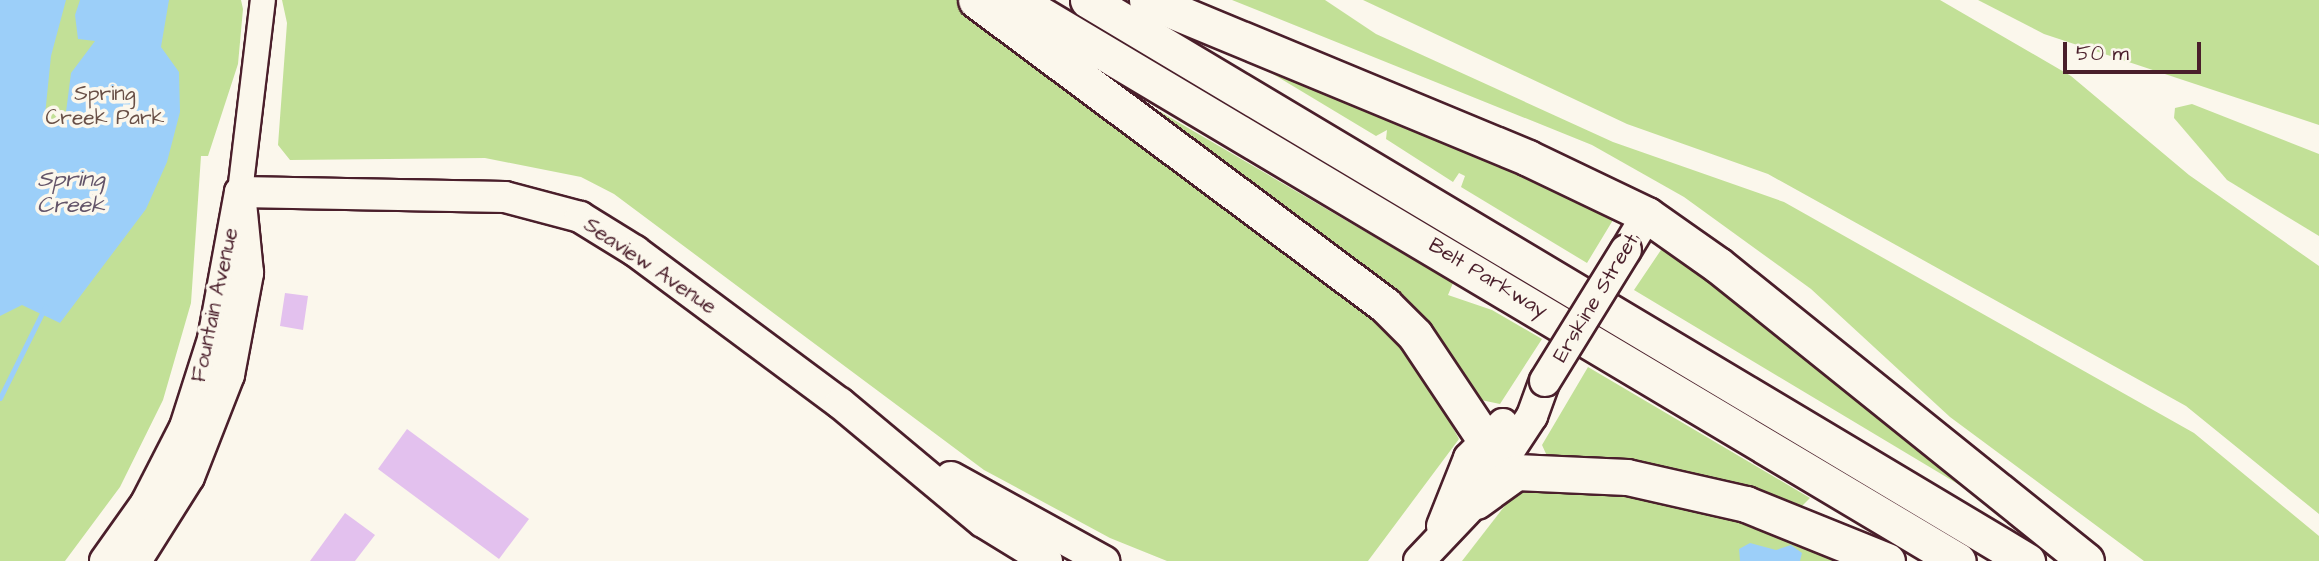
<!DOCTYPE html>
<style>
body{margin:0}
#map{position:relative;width:2319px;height:561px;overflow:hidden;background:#fbf7ec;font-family:"Architects Daughter",sans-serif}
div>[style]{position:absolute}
.green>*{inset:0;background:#c2e097}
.water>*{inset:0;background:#9ccff9}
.stream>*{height:5px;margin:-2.5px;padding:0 2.5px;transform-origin:2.5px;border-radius:2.5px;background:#9ccff9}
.building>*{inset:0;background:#e3c1ee}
.roads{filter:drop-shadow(2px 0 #4a1f2b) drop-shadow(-2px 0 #4a1f2b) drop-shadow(0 2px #4a1f2b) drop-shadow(0 -2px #4a1f2b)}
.minor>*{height:24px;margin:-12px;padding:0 12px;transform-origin:12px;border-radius:12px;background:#fbf7ec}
.major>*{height:30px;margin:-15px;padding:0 15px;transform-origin:15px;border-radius:15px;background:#fbf7ec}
.highway>*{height:35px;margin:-17.5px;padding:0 17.5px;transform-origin:17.5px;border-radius:17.5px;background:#fbf7ec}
.bridges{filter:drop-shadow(2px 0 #4a1f2b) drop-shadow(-2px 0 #4a1f2b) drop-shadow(0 2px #4a1f2b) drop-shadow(0 -2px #4a1f2b)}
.major-bridge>*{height:30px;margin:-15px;padding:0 15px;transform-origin:15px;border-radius:15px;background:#fbf7ec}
span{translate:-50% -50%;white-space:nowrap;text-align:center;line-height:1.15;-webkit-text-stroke:7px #fbf7ec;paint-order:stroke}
.park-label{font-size:21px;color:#684f46}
.street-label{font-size:21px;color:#4a1f2b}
.water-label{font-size:23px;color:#635469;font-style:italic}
.scale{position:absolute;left:2063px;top:42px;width:138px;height:32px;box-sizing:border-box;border:4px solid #4a1f2b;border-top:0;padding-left:9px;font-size:21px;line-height:24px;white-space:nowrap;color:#4a1f2b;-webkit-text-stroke:5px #fbf7ec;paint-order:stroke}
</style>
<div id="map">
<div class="green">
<i style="clip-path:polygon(0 0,241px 0,243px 9px,238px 64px,208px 156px,201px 156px,191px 303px,163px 400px,120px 487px,65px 561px,0 561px)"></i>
<i style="clip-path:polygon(282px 0,959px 0,1361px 297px,1412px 353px,1459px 439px,1368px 561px,1167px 561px,1110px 538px,984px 470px,614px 194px,581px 177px,485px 158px,290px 160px,278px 145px,287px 23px)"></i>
<i style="clip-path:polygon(1232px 0,1325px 0,1376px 34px,1613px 142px,1784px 202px,2194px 433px,2319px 536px,2319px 561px,2144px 561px,1950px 417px,1811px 289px,1684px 197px,1592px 145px)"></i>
<i style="clip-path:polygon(1363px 0,1940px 0,2071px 76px,2189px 175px,2319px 266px,2319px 514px,2186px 406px,1768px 174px,1627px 124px)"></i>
<i style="clip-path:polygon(1978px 0,2319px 0,2319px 125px,2044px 34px)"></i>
<i style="clip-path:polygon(1223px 44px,1611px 213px,1613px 220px,1587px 263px,1461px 187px,1465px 176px,1459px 173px,1453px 182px,1386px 139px,1387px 130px,1376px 136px)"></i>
<i style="clip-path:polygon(2192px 104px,2319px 154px,2319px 236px,2227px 180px,2174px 118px,2175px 108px)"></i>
<i style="clip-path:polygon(1154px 108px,1453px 283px,1448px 295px,1492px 310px,1542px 339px,1500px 404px,1481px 400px,1412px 304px)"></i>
<i style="clip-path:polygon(1665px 244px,1813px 357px,1825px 374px,1828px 370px,1983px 499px,1634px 290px)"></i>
<i style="clip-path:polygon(1588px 367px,1810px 498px,1802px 506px,1674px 468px,1547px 456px,1542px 445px)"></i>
<i style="clip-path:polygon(1524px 481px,1635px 485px,1864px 561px,1462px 561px)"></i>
</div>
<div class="water">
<i style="clip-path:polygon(0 0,66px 0,51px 56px,45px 115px,58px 123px,66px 112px,71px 73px,95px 41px,78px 39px,75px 15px,80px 0,169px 0,161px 47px,179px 72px,180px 112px,167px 162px,146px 209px,60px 323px,22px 305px,0 316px)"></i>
<i style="clip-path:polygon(1750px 543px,1776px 550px,1791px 545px,1802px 553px,1800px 561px,1740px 561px,1739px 549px)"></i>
</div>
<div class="stream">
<i style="left:0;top:398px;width:102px;rotate:-63.7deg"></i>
</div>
<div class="building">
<i style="clip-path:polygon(285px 293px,308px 296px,303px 330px,280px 326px)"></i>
<i style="clip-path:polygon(407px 429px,529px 519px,499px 559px,378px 469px)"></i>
<i style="clip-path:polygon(345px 513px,375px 535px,355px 561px,310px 561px)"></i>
</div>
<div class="roads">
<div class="minor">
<i style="left:240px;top:192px;width:193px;rotate:-83.2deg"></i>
</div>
<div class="major">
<i style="left:240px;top:192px;width:265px;rotate:1.1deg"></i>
<i style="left:505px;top:197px;width:78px;rotate:14.9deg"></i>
<i style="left:580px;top:217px;width:65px;rotate:31.7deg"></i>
<i style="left:635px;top:251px;width:255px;rotate:36.6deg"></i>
<i style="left:840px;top:403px;width:186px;rotate:39.8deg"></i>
<i style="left:983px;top:522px;width:75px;rotate:31.4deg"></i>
<i style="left:1626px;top:250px;width:41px;rotate:-59deg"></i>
<i style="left:951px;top:477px;width:175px;rotate:28.8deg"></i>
<i style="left:1442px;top:526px;width:73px;rotate:-68.3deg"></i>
<i style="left:1469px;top:458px;width:48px;rotate:-45deg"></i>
<i style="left:105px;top:561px;width:71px;rotate:-54.7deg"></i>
<i style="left:146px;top:503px;width:85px;rotate:-62.8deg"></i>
<i style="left:185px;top:427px;width:92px;rotate:-72.3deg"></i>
<i style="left:213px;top:339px;width:149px;rotate:-79.6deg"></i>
<i style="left:136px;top:561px;width:99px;rotate:-57.8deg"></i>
<i style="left:189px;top:477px;width:110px;rotate:-68.6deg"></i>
<i style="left:229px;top:375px;width:104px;rotate:-79.4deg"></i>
<i style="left:248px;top:273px;width:70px;rotate:-95.7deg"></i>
<i style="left:1419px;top:561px;width:83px;rotate:-46.5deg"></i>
<i style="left:1476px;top:501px;width:102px;rotate:-56.6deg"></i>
<i style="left:1532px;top:416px;width:37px;rotate:-70deg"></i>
</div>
<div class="highway">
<i style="left:976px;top:0;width:510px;rotate:36.71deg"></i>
<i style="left:1385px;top:305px;width:42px;rotate:45deg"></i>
<i style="left:1415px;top:335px;width:126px;rotate:56.3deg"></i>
<i style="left:1016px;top:0;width:1096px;rotate:30.78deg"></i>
<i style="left:1088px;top:0;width:1094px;rotate:30.86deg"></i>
<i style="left:1147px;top:0;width:412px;rotate:22.5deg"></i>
<i style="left:1528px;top:158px;width:132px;rotate:25.6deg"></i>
<i style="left:1647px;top:215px;width:87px;rotate:35.2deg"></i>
<i style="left:1718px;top:265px;width:472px;rotate:38.8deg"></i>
<i style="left:1476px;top:501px;width:49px;rotate:-35.9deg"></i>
<i style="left:1516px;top:472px;width:111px;rotate:2.6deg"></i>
<i style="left:1627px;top:477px;width:122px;rotate:12.8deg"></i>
<i style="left:1746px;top:504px;width:152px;rotate:22deg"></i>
</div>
</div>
<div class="bridges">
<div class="major-bridge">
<i style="left:1545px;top:381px;width:154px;rotate:-58.3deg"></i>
</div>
</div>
<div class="park-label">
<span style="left:105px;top:106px">Spring<br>Creek Park</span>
</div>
<div class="street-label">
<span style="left:650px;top:266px;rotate:34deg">Seaview Avenue</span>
<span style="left:1488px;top:278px;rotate:31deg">Belt Parkway</span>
<span style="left:1596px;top:298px;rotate:-59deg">Erskine Street</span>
<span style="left:215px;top:305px;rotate:-78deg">Fountain Avenue</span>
</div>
<div class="water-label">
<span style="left:71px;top:192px">Spring<br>Creek</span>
</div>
<div class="scale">50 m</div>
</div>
